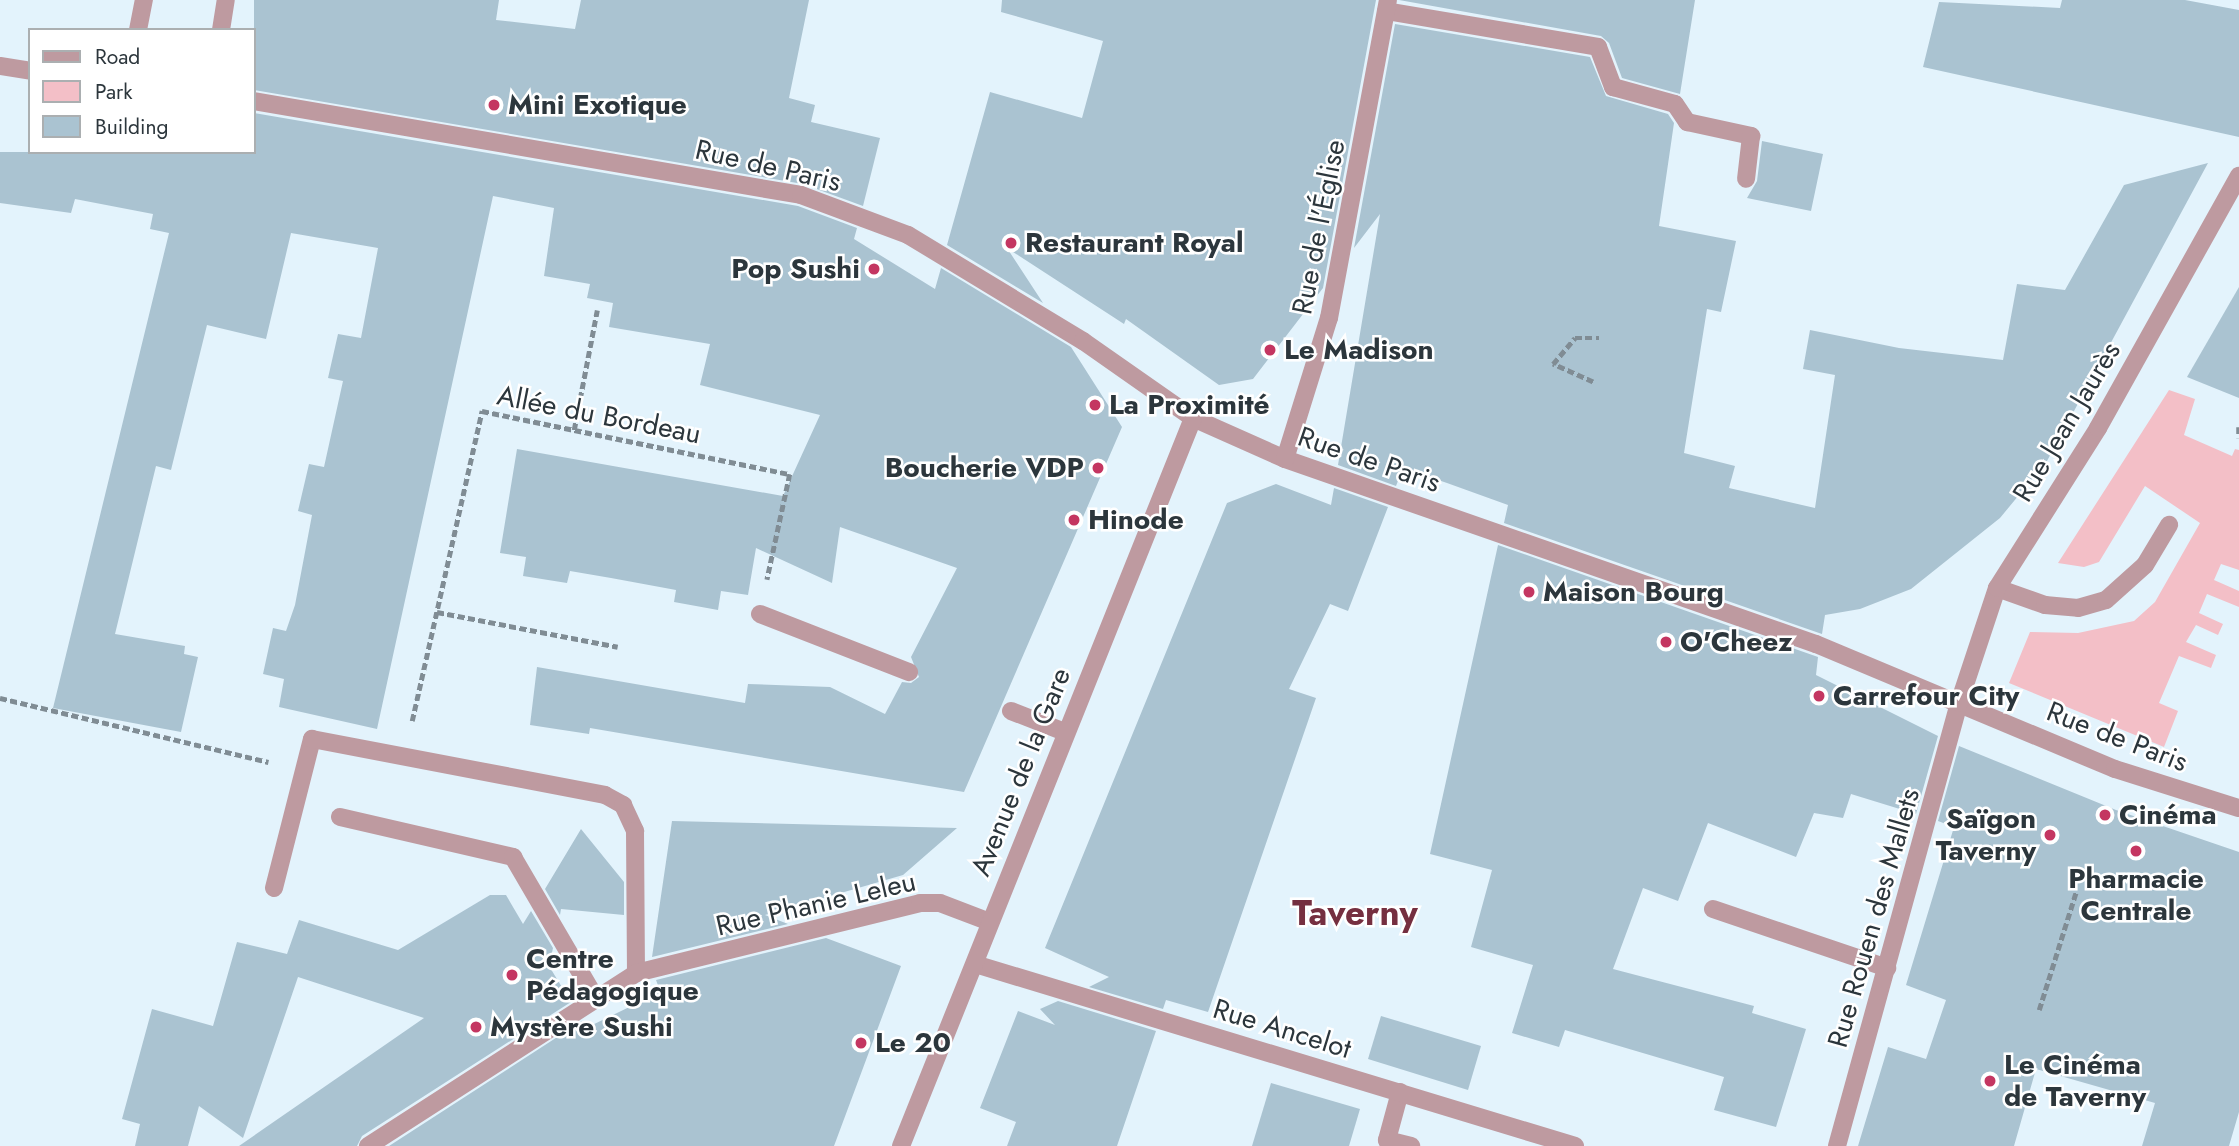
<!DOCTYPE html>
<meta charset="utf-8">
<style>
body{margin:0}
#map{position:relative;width:2239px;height:1146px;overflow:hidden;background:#e3f3fc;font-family:Jost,sans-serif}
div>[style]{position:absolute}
.green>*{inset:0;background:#f3bfc7}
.building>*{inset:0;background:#aac3d1}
.path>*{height:4.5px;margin-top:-2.25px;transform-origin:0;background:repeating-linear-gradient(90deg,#808c94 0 7px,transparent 0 10.5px)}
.service>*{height:18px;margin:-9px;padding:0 9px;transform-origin:9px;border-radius:9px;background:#be9aa0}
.minor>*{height:18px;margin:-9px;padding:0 9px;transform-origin:9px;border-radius:9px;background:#be9aa0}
.tertiary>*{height:18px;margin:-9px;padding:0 9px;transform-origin:9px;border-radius:9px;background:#be9aa0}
.dots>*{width:19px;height:19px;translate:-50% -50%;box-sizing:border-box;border:4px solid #fff;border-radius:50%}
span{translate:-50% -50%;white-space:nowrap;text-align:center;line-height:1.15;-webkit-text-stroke:5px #fff;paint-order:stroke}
.poi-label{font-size:28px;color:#2c363c;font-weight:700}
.left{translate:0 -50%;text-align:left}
.right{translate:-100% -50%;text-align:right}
.street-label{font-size:28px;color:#2c363c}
.district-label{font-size:35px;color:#752f40;font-weight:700}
.legend{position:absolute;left:28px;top:28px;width:228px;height:126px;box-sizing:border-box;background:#fff;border:2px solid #abafb1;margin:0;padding:9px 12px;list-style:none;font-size:21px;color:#2c363c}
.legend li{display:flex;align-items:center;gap:14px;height:35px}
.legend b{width:35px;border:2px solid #abafb1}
</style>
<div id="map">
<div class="green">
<i style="clip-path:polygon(2169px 390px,2195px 399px,2184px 435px,2232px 456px,2235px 449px,2239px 450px,2239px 570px,2221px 564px,2214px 580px,2239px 591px,2239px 607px,2207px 594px,2199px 613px,2223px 624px,2218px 635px,2196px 625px,2186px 642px,2216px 655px,2211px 668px,2179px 656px,2159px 703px,2178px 711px,2164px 747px,2009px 683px,2030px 632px,2078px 633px,2134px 621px,2155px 602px,2200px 523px,2145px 486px,2099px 562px,2084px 567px,2058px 563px)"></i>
</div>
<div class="building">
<i style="clip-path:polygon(254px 0,499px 0,496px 20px,575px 29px,581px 0,809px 0,789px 98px,815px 105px,811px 122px,880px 138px,863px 206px,803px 184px,254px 90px)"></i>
<i style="clip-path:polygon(1002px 0,1376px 0,1323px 288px,1253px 379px,1219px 385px,1126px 319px,1124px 324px,1007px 248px,1043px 303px,947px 245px,990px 92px,1082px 118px,1103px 41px,1001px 12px)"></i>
<i style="clip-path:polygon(1399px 0,1695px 0,1680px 94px,1622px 78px,1609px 43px,1601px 36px)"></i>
<i style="clip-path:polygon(2062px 0,2185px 0,2239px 10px,2239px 137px,1923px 67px,1939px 2px,2060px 8px)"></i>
<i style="clip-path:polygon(1395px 24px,1590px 57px,1606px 96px,1668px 114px,1674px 123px,1659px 226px,1736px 241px,1721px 312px,1707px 309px,1684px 453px,1735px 466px,1729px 488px,1815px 508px,1835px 375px,1803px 369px,1810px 330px,1899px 348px,2003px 360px,2017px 284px,2065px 290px,2124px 185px,2208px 163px,2047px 461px,2000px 518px,1911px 589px,1860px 609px,1825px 615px,1822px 634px,1504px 523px,1508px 505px,1447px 483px,1403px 468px,1396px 486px,1338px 465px,1380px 214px,1354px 248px)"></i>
<i style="clip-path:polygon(254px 113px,798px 206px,857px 228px,854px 239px,935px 289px,941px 268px,1071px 347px,1122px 427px,964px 792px,590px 728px,589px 734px,530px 725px,537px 667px,745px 703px,748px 684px,830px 687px,885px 714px,902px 682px,911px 683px,919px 677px,911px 657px,957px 568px,840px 527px,832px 583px,756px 548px,748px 595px,721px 591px,718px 610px,674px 602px,676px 590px,611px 578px,570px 571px,567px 583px,523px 576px,526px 557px,500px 553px,517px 449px,783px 496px,820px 415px,700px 385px,710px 344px,609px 327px,613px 303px,587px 298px,590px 284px,544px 276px,554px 208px,493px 196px,377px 729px,279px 707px,284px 679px,263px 674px,273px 628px,286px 631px,295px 605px,312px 515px,298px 511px,309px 464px,324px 467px,343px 381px,328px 378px,338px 334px,361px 338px,378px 248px,291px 233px,266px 339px,207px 325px,171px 470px,156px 466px,115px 634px,185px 646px,184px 654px,198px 657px,181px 732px,53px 708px,169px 233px,150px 229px,153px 214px,75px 199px,71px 213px,0 203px,0 152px,254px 152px)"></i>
<i style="clip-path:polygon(1762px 141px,1823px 154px,1811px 211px,1747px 198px,1757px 181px)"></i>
<i style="clip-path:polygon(2239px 287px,2239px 398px,2187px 377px)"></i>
<i style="clip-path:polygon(1276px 484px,1331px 505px,1334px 488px,1388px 507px,1348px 611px,1330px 604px,1289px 689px,1316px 698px,1208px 1012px,1166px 1000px,1163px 1009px,1089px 987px,1109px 977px,1045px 948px,1227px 503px)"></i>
<i style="clip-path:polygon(1498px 545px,1818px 657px,1816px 675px,1938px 736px,1916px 814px,1851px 794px,1843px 818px,1814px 813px,1796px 857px,1708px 823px,1678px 901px,1643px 888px,1613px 969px,1754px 1006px,1752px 1013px,1806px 1029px,1776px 1127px,1714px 1110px,1724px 1077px,1565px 1030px,1559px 1047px,1512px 1033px,1533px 965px,1471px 947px,1492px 870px,1430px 854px)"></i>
<i style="clip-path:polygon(1959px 746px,2116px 810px,2239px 852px,2239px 1112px,2229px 1146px,2142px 1146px,2155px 1103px,2036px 1069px,2014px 1146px,1858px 1146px,1888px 1047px,1926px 1059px,1946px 1000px,1906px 985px,1954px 827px,1938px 821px)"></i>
<i style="clip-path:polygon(672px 821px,957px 828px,903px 875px,765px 915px,788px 924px,652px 957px)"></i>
<i style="clip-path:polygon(581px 829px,624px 882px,624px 915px,561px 909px,560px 915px,545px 889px)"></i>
<i style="clip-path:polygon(490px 895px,506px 895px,523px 924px,531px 911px,553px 948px,549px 966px,571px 1002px,362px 1136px,357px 1146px,239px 1146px,424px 1018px,298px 977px,243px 1138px,199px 1106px,188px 1146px,135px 1146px,140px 1124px,122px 1119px,152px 1009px,213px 1026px,237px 942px,287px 954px,299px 920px,398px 950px)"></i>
<i style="clip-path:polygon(826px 938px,901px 966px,834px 1146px,389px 1146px,582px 1021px,586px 1028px,648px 998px,659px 988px,656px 980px)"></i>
<i style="clip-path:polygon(1058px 1001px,1156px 1031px,1117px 1146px,1007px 1146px,1016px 1122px,980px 1108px,1018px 1011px,1055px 1025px,1040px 1009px)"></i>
<i style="clip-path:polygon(1381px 1016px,1481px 1046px,1468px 1090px,1368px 1059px)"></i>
<i style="clip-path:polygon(1271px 1083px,1360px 1109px,1349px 1146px,1252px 1146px)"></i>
</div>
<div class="path">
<i style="left:1593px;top:382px;width:44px;rotate:-155.8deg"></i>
<i style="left:1553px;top:364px;width:34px;rotate:-50deg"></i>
<i style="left:1575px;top:338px;width:24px"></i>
<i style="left:2239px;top:427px;width:11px;rotate:90deg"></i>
<i style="left:574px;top:430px;width:122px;rotate:-79.1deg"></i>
<i style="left:437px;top:612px;width:184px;rotate:10.9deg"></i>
<i style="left:0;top:698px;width:276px;rotate:13.4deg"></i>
<i style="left:412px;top:721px;width:318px;rotate:-77.3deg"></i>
<i style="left:482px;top:411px;width:314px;rotate:11.6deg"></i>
<i style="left:790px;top:474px;width:108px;rotate:102.2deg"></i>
<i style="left:2039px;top:1010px;width:124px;rotate:-72.6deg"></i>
</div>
<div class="service">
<i style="left:1386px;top:11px;width:215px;rotate:9.6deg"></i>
<i style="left:1598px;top:47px;width:43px;rotate:69.4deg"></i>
<i style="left:1613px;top:87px;width:64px;rotate:15.3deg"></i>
<i style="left:1675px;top:104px;width:22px;rotate:56deg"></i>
<i style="left:1687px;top:122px;width:66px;rotate:12.3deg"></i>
<i style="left:1751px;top:136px;width:43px;rotate:96.6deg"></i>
<i style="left:138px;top:30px;width:31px;rotate:-79deg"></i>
<i style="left:1997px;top:588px;width:51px;rotate:19.5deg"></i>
<i style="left:2045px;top:605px;width:33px;rotate:5deg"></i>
<i style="left:2078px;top:608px;width:29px;rotate:-16deg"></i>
<i style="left:2106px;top:600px;width:52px;rotate:-41.9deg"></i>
<i style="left:2145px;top:565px;width:47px;rotate:-59deg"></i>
<i style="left:760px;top:614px;width:160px;rotate:21.3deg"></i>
<i style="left:1011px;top:711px;width:58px;rotate:21.3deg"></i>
<i style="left:340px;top:817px;width:178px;rotate:13deg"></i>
<i style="left:513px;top:857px;width:164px;rotate:59.7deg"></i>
<i style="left:274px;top:888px;width:154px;rotate:-75.7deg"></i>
<i style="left:312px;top:739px;width:298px;rotate:10.8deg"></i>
<i style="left:605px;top:795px;width:21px;rotate:29deg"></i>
<i style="left:623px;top:805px;width:29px;rotate:65deg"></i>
<i style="left:635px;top:831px;width:142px;rotate:89.6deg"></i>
<i style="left:1713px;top:909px;width:184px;rotate:18.7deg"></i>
<i style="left:1400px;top:1092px;width:50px;rotate:105.2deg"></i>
<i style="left:1387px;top:1140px;width:25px;rotate:14deg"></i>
</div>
<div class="minor">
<i style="left:221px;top:30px;width:30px;rotate:-81deg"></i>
<i style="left:1285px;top:459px;width:562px;rotate:19.21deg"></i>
<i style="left:1816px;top:644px;width:324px;rotate:22.7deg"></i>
<i style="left:2115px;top:769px;width:130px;rotate:17.5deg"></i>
<i style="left:975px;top:964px;width:627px;rotate:16.87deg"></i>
<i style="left:368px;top:1146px;width:319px;rotate:-32.8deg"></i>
<i style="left:636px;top:973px;width:292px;rotate:-13.8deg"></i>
<i style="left:920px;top:903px;width:20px"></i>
<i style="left:940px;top:903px;width:53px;rotate:20.8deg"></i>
<i style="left:1837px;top:1146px;width:459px;rotate:-74.6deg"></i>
<i style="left:1959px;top:703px;width:121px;rotate:-71.7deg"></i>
<i style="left:1997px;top:588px;width:189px;rotate:-57.7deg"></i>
<i style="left:2098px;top:428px;width:289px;rotate:-60.8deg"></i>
</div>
<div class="tertiary">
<i style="left:0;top:66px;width:30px;rotate:9deg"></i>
<i style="left:254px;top:101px;width:555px;rotate:9.75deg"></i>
<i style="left:801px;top:195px;width:114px;rotate:20.5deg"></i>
<i style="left:908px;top:235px;width:205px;rotate:31.2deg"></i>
<i style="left:1083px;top:341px;width:134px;rotate:35deg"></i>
<i style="left:1193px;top:418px;width:101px;rotate:24deg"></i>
<i style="left:1285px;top:459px;width:148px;rotate:-72.7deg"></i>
<i style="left:1329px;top:318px;width:323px;rotate:-79.5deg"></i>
<i style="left:901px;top:1146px;width:784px;rotate:-68.14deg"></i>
</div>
<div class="dots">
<i style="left:494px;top:105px;background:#c43661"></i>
<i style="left:1011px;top:243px;background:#c43661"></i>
<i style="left:874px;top:269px;background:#c43661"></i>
<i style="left:1270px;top:350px;background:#c43661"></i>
<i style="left:1095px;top:405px;background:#c43661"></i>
<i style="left:1098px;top:468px;background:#c43661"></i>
<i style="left:1074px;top:520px;background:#c43661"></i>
<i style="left:1529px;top:592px;background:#c43661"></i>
<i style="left:1666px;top:642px;background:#c43661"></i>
<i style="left:1819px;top:696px;background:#c43661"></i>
<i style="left:2105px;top:815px;background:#c43661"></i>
<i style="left:2050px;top:835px;background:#c43661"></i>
<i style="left:2136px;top:851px;background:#c43661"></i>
<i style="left:512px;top:975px;background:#c43661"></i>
<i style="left:476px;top:1027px;background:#c43661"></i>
<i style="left:861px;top:1043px;background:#c43661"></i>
<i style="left:1990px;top:1081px;background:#c43661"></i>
</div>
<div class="poi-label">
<span class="left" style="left:508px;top:105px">Mini Exotique</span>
<span class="left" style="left:1025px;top:243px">Restaurant Royal</span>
<span class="right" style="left:860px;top:269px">Pop Sushi</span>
<span class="left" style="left:1284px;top:350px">Le Madison</span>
<span class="left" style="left:1109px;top:405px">La Proximité</span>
<span class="right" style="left:1084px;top:468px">Boucherie VDP</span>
<span class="left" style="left:1088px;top:520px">Hinode</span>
<span class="left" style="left:1543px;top:592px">Maison Bourg</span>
<span class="left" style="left:1680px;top:642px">O'Cheez</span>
<span class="left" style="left:1833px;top:696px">Carrefour City</span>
<span class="left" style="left:2119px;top:815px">Cinéma</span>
<span class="right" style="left:2036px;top:835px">Saïgon<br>Taverny</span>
<span style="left:2136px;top:895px">Pharmacie<br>Centrale</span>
<span class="left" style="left:526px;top:975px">Centre<br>Pédagogique</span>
<span class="left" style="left:490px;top:1027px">Mystère Sushi</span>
<span class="left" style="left:875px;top:1043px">Le 20</span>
<span class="left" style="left:2004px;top:1081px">Le Cinéma<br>de Taverny</span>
</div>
<div class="street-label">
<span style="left:768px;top:166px;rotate:13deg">Rue de Paris</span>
<span style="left:1319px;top:227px;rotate:-79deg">Rue de l'Église</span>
<span style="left:599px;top:415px;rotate:11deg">Allée du Bordeau</span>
<span style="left:2067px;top:422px;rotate:-59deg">Rue Jean Jaurès</span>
<span style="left:1369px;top:460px;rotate:19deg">Rue de Paris</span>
<span style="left:2117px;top:737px;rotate:21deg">Rue de Paris</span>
<span style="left:1021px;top:772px;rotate:-68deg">Avenue de la Gare</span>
<span style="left:816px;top:904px;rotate:-13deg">Rue Phanie Leleu</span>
<span style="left:1874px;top:918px;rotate:-74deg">Rue Rouen des Mallets</span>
<span style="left:1282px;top:1029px;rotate:17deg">Rue Ancelot</span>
</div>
<div class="district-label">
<span style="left:1355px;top:913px">Taverny</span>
</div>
<ul class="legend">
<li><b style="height:9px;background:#be9aa0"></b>Road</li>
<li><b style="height:19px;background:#f3bfc7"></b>Park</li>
<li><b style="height:19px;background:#aac3d1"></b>Building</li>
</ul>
</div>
